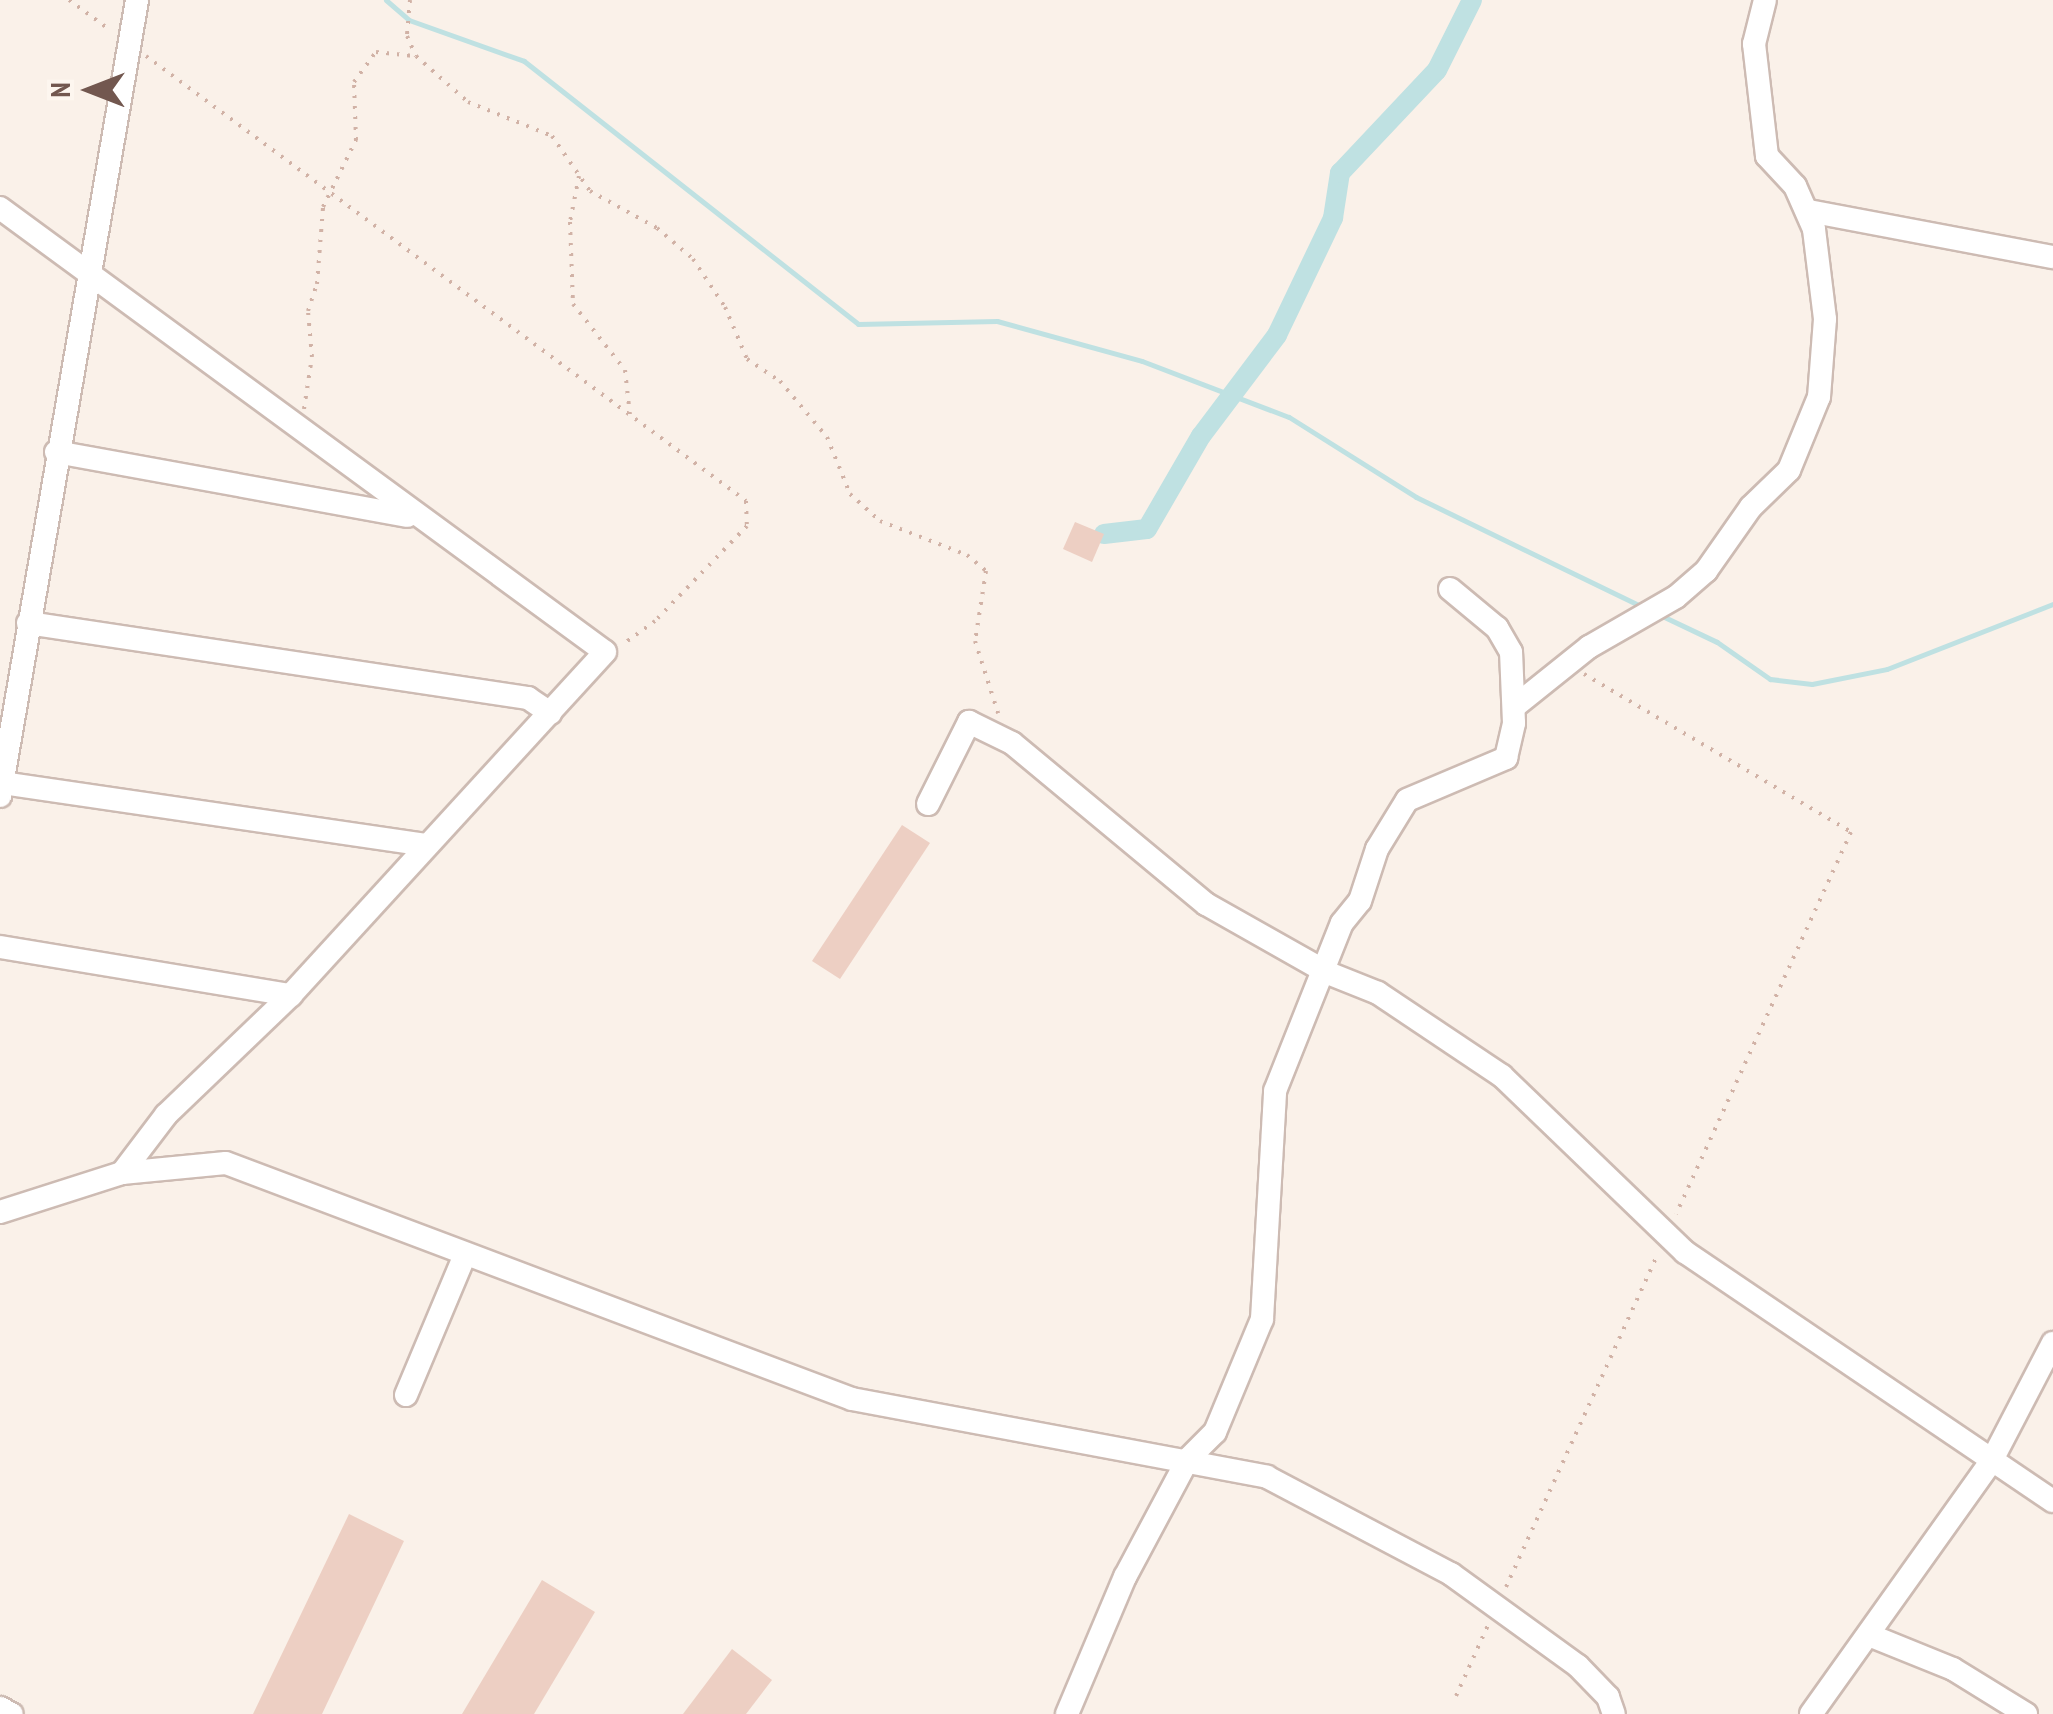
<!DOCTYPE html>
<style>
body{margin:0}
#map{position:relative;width:2053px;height:1714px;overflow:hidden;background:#faf1e9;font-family:"PT Sans Narrow",sans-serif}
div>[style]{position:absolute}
.stream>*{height:5px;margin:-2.5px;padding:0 2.5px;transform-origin:2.5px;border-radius:2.5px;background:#bfe1e2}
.canal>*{height:20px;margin:-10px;padding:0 10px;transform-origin:10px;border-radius:10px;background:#bfe1e2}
.building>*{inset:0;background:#edcfc3}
.path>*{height:4px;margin-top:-2px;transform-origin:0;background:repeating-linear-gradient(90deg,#d1b2a6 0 2.5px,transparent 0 10.5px)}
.roads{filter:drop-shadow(2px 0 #cdbbb3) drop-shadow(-2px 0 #cdbbb3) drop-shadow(0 2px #cdbbb3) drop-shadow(0 -2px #cdbbb3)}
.minor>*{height:22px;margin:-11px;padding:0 11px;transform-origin:11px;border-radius:11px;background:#fff}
span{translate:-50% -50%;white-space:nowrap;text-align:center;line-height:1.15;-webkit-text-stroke:8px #fdf6ef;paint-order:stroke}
.north{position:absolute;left:40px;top:40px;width:100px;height:100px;-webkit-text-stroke:8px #fdf6ef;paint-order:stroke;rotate:270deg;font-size:28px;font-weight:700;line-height:40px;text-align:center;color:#72574f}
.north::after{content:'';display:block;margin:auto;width:35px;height:45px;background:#72574f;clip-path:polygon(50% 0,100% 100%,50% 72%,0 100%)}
</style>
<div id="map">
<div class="stream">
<i style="left:386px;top:0;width:30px;rotate:41deg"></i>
<i style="left:409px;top:20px;width:122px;rotate:19.6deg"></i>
<i style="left:524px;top:61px;width:425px;rotate:38.2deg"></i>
<i style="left:858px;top:324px;width:139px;rotate:-1.2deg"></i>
<i style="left:997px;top:321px;width:150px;rotate:15.4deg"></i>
<i style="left:1142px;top:361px;width:157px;rotate:20.9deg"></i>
<i style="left:1289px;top:417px;width:150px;rotate:32.2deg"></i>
<i style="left:1416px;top:497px;width:252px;rotate:25.9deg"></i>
<i style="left:1658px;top:614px;width:65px;rotate:25.4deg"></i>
<i style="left:1717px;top:642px;width:65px;rotate:34.9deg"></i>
<i style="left:1770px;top:679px;width:42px;rotate:6.8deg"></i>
<i style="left:1812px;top:684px;width:76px;rotate:-11.3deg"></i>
<i style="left:1887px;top:669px;width:178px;rotate:-21.4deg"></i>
</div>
<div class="canal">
<i style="left:1104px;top:534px;width:43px;rotate:-6.6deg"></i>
<i style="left:1147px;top:529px;width:108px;rotate:-59.9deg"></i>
<i style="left:1201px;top:436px;width:126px;rotate:-53deg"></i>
<i style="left:1277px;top:335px;width:130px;rotate:-64.4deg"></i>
<i style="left:1333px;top:218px;width:46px;rotate:-81.2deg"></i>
<i style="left:1340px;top:173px;width:141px;rotate:-46.7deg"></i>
<i style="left:1437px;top:70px;width:78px;rotate:-63.4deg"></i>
</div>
<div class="building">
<i style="clip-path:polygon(1075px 522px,1104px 534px,1092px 562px,1063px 549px)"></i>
<i style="clip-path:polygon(902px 825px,930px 843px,840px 979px,812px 961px)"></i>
<i style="clip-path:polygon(349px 1514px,404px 1541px,322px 1714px,253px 1714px)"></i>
<i style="clip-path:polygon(542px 1580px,595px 1612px,534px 1714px,462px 1714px)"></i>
<i style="clip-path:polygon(732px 1649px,772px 1680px,746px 1714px,683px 1714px)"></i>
</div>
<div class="path">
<i style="left:69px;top:0;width:51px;rotate:36.2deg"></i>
<i style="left:410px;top:0;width:36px;rotate:95deg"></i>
<i style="left:407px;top:36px;width:22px;rotate:66deg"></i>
<i style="left:416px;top:56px;width:69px;rotate:41.5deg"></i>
<i style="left:468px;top:102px;width:91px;rotate:22deg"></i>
<i style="left:552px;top:136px;width:67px;rotate:55.4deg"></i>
<i style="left:590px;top:191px;width:77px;rotate:28.9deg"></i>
<i style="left:657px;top:228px;width:48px;rotate:40.7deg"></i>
<i style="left:693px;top:259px;width:58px;rotate:56.3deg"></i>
<i style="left:725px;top:307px;width:56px;rotate:67.1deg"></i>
<i style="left:747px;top:359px;width:40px;rotate:34deg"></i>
<i style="left:780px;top:381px;width:73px;rotate:50deg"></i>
<i style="left:827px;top:437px;width:61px;rotate:68deg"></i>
<i style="left:850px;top:494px;width:40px;rotate:42deg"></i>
<i style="left:880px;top:521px;width:93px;rotate:21.3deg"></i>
<i style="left:967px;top:555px;width:25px;rotate:40deg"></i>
<i style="left:986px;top:571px;width:71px;rotate:98.9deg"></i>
<i style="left:975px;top:641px;width:76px;rotate:72.3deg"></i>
<i style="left:146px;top:56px;width:747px;rotate:36.56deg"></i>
<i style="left:746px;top:501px;width:25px;rotate:88deg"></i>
<i style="left:747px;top:526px;width:132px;rotate:134.1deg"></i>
<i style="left:655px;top:621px;width:39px;rotate:144deg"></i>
<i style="left:579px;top:176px;width:47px;rotate:101.1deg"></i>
<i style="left:570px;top:222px;width:82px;rotate:87.9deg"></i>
<i style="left:573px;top:304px;width:84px;rotate:51.8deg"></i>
<i style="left:625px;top:370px;width:45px;rotate:83.7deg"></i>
<i style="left:304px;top:409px;width:53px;rotate:-81.3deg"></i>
<i style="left:312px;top:357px;width:46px;rotate:-95deg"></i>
<i style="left:308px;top:311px;width:28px;rotate:-72deg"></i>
<i style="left:317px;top:284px;width:77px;rotate:-85.5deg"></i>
<i style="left:323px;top:207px;width:75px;rotate:-63.8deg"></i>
<i style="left:356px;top:140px;width:58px;rotate:-92deg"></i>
<i style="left:354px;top:82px;width:37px;rotate:-54deg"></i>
<i style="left:376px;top:52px;width:38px;rotate:6deg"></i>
<i style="left:1584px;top:674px;width:310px;rotate:30.6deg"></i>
<i style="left:1851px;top:832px;width:420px;rotate:114.6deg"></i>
<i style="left:1506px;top:1587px;width:366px;rotate:-65.5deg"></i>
<i style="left:1456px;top:1696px;width:80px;rotate:-65.7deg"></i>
</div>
<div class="roads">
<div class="minor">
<i style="left:0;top:208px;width:750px;rotate:36.27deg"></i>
<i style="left:605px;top:652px;width:465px;rotate:132.5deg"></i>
<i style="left:291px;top:995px;width:173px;rotate:136.2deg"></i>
<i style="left:166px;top:1115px;width:73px;rotate:127.2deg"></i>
<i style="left:1809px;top:211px;width:248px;rotate:10.7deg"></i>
<i style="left:56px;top:452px;width:357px;rotate:10.3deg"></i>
<i style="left:28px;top:623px;width:506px;rotate:8.53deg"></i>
<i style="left:528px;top:698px;width:27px;rotate:34deg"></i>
<i style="left:1514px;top:707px;width:96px;rotate:-38.7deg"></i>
<i style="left:1589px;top:647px;width:100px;rotate:-29.9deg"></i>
<i style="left:1676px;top:597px;width:40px;rotate:-41deg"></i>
<i style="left:1706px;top:571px;width:78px;rotate:-54.9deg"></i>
<i style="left:1751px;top:507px;width:53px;rotate:-44.2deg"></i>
<i style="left:1789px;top:470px;width:79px;rotate:-67.7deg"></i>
<i style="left:1819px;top:397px;width:78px;rotate:-85.6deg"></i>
<i style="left:1825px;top:319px;width:91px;rotate:-97deg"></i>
<i style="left:1814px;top:229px;width:47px;rotate:-113.8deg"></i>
<i style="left:1795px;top:186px;width:41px;rotate:-133deg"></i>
<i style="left:1767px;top:156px;width:113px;rotate:-96.6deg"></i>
<i style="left:1754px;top:44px;width:45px;rotate:-76deg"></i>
<i style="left:2px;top:783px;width:429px;rotate:8.3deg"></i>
<i style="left:0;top:796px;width:808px;rotate:-80.23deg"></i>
<i style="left:928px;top:804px;width:92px;rotate:-63.4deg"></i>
<i style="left:969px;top:722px;width:48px;rotate:26deg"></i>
<i style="left:1012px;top:743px;width:252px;rotate:39.7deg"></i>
<i style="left:1206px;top:904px;width:140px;rotate:29.5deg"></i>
<i style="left:1328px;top:973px;width:54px;rotate:21.8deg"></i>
<i style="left:1378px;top:993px;width:149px;rotate:33.8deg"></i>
<i style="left:1502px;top:1076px;width:254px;rotate:43.9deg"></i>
<i style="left:1685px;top:1252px;width:444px;rotate:34.1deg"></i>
<i style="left:0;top:947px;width:295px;rotate:9.4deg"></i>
<i style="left:0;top:1212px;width:128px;rotate:-17.7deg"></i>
<i style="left:122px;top:1173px;width:104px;rotate:-5.5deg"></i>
<i style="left:226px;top:1163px;width:669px;rotate:20.66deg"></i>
<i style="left:852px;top:1399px;width:422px;rotate:10.6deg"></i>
<i style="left:1267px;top:1477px;width:208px;rotate:27.8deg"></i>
<i style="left:1451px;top:1574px;width:157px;rotate:35.9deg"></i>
<i style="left:1578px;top:1666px;width:43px;rotate:45.9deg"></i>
<i style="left:1608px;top:1697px;width:18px;rotate:71deg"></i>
<i style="left:406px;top:1395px;width:150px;rotate:-67.2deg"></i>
<i style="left:1869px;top:1635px;width:91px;rotate:22deg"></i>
<i style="left:1953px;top:1669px;width:86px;rotate:31.7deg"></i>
<i style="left:0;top:1708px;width:13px;rotate:27deg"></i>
<i style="left:1067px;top:1714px;width:149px;rotate:-67.1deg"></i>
<i style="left:1125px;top:1577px;width:134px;rotate:-61.9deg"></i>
<i style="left:1188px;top:1459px;width:38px;rotate:-45deg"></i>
<i style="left:1215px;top:1432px;width:122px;rotate:-67.4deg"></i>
<i style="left:1262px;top:1319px;width:228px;rotate:-86.7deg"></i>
<i style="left:1275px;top:1091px;width:181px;rotate:-68.3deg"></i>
<i style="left:1342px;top:923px;width:28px;rotate:-51deg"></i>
<i style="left:1360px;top:901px;width:55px;rotate:-71.9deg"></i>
<i style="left:1377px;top:849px;width:57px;rotate:-58.5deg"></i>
<i style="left:1407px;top:800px;width:108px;rotate:-23deg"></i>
<i style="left:1506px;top:758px;width:36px;rotate:-77deg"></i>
<i style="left:1514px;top:723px;width:71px;rotate:-92.4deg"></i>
<i style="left:1511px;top:652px;width:28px;rotate:-120deg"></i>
<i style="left:1497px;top:628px;width:61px;rotate:-140.3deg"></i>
<i style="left:1811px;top:1714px;width:312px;rotate:-54.5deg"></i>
<i style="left:1992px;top:1460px;width:132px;rotate:-62.5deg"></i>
</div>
</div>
<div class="north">N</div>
</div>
